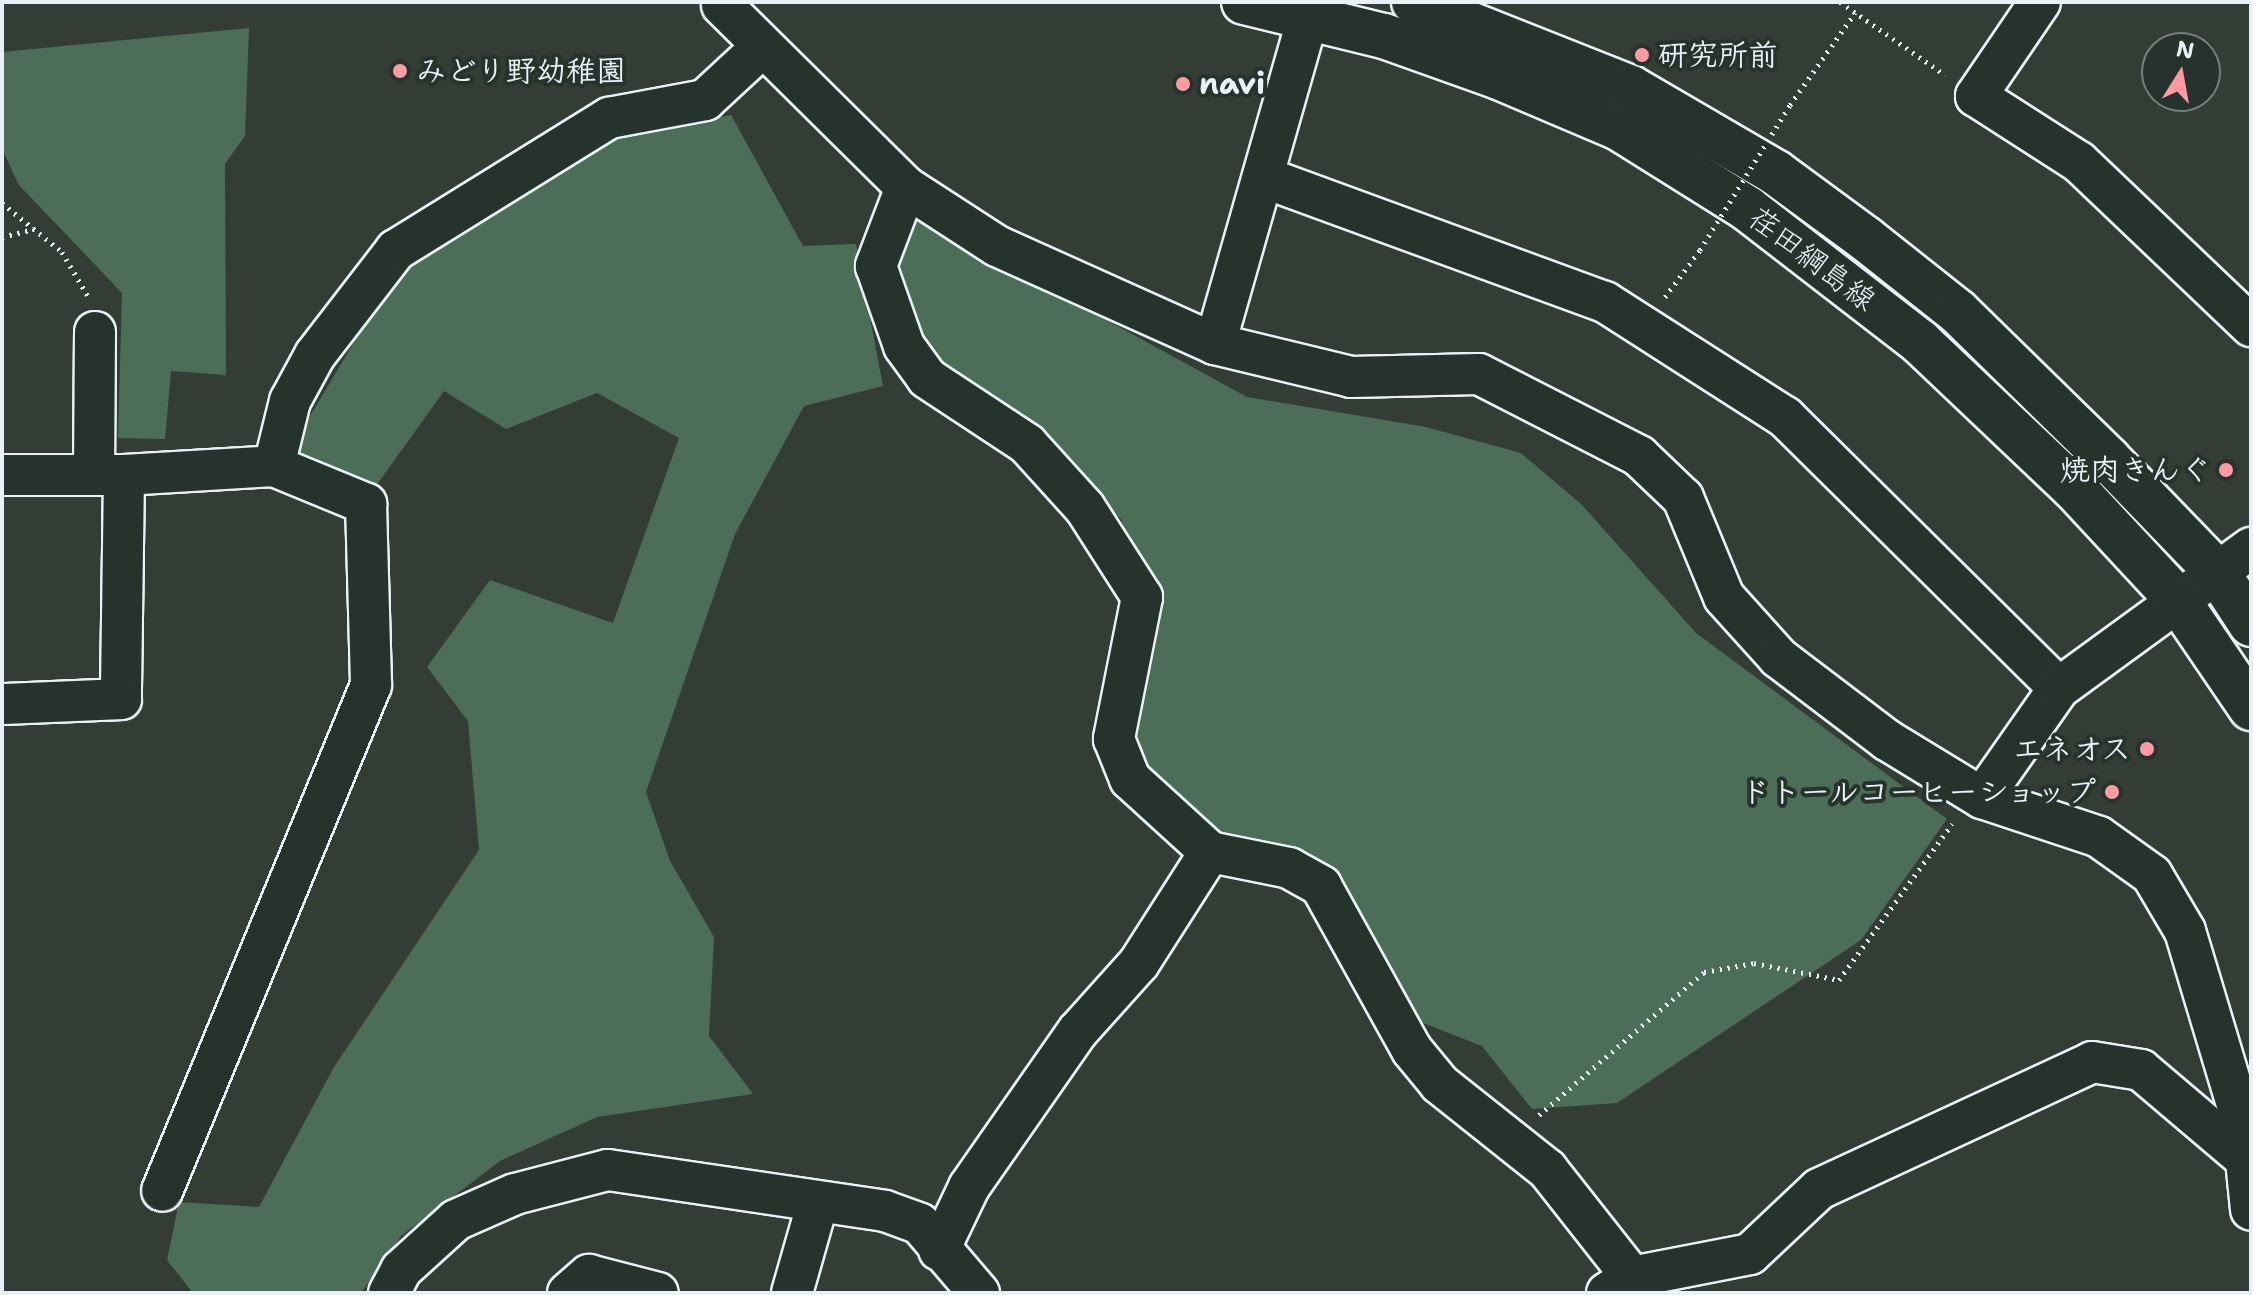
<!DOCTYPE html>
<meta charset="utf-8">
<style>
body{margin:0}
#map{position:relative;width:2253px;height:1295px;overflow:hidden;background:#343d35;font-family:"Shantell Sans","Klee One",sans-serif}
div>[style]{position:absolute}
.green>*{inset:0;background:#4c6e59}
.path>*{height:5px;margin-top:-2.5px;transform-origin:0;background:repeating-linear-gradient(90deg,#e8f1f8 0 2px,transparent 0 8px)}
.roads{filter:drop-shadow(2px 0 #e8f1f8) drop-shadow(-2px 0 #e8f1f8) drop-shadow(0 2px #e8f1f8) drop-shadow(0 -2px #e8f1f8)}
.minor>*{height:40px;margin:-20px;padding:0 20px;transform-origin:20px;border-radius:20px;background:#26332d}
.major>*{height:44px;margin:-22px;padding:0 22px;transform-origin:22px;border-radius:22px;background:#26332d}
.path-bridge>*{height:5px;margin-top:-2.5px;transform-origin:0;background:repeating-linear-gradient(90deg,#e8f1f8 0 2px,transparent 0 8px)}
.dots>*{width:22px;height:22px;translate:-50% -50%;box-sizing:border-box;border:4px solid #26332d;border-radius:50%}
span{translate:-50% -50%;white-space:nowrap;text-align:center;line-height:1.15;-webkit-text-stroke:8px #26332d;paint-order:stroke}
.poi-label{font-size:30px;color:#e8f1f8;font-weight:700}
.left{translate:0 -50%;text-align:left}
.right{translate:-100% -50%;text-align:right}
.street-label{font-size:30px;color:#e8f1f8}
.frame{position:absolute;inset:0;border:4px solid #e8f1f8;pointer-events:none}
.north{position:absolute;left:2141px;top:32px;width:80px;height:80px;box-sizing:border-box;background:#26332d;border:2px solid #747f7e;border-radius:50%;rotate:11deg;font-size:22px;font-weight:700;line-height:32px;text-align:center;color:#e8f1f8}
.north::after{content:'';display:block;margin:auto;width:28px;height:36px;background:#ff9aa2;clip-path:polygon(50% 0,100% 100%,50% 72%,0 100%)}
</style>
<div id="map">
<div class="green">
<i style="clip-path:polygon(249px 28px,245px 136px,225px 164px,226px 375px,171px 371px,165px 439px,118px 438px,122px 293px,18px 184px,2px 148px,2px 52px)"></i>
<i style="clip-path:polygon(731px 115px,803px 246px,856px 244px,883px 386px,804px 406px,735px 534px,646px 792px,670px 861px,714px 937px,709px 1036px,753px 1094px,597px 1117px,500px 1161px,401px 1236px,361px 1293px,193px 1293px,167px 1260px,179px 1202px,259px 1207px,334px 1067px,479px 850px,468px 721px,427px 667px,490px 580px,613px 623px,679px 438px,597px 393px,506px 429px,444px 391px,371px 493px,288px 453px,400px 265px,592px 141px)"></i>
<i style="clip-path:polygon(913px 214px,1247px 397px,1426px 427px,1521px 453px,1582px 505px,1696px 633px,1947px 819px,1861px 940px,1617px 1103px,1532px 1109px,1482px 1046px,1395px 1012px,1270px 853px,1213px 839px,1152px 777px,1132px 728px,1157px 622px,1121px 519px,906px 333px,882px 267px)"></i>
</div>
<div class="path">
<i style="left:1840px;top:2px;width:128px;rotate:34.8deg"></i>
<i style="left:1790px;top:105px;width:113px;rotate:-54.8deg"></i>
<i style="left:2px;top:203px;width:77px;rotate:39.2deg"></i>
<i style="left:62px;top:252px;width:51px;rotate:59.4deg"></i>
<i style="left:2px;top:237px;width:33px;rotate:-14deg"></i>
<i style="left:1665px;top:297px;width:59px;rotate:-53.3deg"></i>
<i style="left:1539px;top:1115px;width:218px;rotate:-40.9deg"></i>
<i style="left:1704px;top:972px;width:51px;rotate:-10.2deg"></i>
<i style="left:1754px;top:963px;width:87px;rotate:11.3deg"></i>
<i style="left:1839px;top:980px;width:193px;rotate:-54.1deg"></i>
</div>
<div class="roads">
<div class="minor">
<i style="left:2040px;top:2px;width:114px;rotate:124.2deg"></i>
<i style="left:1976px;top:96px;width:122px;rotate:32.7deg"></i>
<i style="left:2079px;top:162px;width:238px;rotate:43.6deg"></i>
<i style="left:722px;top:5px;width:259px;rotate:44.7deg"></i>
<i style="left:906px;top:187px;width:108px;rotate:33deg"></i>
<i style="left:997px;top:246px;width:239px;rotate:24.2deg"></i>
<i style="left:1215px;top:344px;width:140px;rotate:13.6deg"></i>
<i style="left:1351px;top:377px;width:128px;rotate:-1.3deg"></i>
<i style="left:1479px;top:374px;width:180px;rotate:27.1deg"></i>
<i style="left:1639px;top:456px;width:61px;rotate:43.7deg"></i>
<i style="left:1683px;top:498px;width:107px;rotate:67.5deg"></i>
<i style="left:1724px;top:597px;width:82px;rotate:48deg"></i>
<i style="left:1779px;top:658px;width:136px;rotate:37.2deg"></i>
<i style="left:1887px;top:740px;width:111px;rotate:31.4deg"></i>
<i style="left:1982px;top:798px;width:123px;rotate:18.4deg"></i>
<i style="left:2099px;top:837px;width:65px;rotate:35.6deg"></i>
<i style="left:2152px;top:875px;width:65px;rotate:59.5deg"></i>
<i style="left:2185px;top:931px;width:198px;rotate:73.3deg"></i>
<i style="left:2242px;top:1121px;width:89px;rotate:84.2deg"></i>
<i style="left:1263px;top:177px;width:364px;rotate:20.1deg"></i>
<i style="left:1605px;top:302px;width:214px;rotate:32.6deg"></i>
<i style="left:1785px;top:417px;width:385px;rotate:44.7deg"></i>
<i style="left:906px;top:187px;width:85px;rotate:110.8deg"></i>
<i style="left:876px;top:266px;width:85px;rotate:70.7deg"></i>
<i style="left:904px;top:346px;width:39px;rotate:54deg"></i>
<i style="left:927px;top:378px;width:120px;rotate:33.4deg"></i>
<i style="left:1027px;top:444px;width:86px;rotate:47.8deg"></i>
<i style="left:1085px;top:508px;width:106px;rotate:57.4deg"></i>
<i style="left:1142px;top:597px;width:145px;rotate:101.2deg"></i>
<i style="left:1114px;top:739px;width:43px;rotate:68.2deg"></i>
<i style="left:1130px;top:779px;width:108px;rotate:42.4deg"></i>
<i style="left:1210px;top:852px;width:81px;rotate:11.4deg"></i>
<i style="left:1289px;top:868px;width:37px;rotate:29deg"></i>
<i style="left:1321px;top:886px;width:188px;rotate:61deg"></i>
<i style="left:1412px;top:1050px;width:44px;rotate:50.5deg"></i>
<i style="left:1440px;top:1084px;width:137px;rotate:38.5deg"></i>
<i style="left:1547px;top:1169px;width:137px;rotate:51.8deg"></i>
<i style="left:1215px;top:344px;width:342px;rotate:-74.1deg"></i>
<i style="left:274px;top:466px;width:67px;rotate:-76.2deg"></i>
<i style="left:290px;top:401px;width:52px;rotate:-61.5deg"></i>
<i style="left:315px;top:355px;width:133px;rotate:-52.4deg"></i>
<i style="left:396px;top:250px;width:251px;rotate:-31.8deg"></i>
<i style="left:609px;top:118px;width:98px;rotate:-10.6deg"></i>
<i style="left:705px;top:100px;width:75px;rotate:-42.8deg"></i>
<i style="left:2px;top:475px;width:122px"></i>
<i style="left:124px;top:475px;width:224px;rotate:90.8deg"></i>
<i style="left:121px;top:699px;width:119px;rotate:177.6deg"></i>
<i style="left:94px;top:475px;width:143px;rotate:-89.6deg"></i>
<i style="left:124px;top:475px;width:150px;rotate:-3.4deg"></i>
<i style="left:274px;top:466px;width:100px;rotate:22.4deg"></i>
<i style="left:366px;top:504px;width:181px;rotate:88.4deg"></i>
<i style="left:371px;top:685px;width:547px;rotate:112.44deg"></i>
<i style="left:1982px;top:798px;width:134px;rotate:-55deg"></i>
<i style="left:2059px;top:688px;width:238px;rotate:-36.1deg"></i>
<i style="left:939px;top:1250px;width:70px;rotate:-64.5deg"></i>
<i style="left:969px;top:1187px;width:190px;rotate:-55.1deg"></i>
<i style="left:1078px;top:1031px;width:91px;rotate:-48.1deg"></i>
<i style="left:1139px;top:963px;width:132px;rotate:-57.4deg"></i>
<i style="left:389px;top:1293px;width:26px;rotate:-62deg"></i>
<i style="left:401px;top:1270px;width:74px;rotate:-42.3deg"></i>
<i style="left:456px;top:1220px;width:64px;rotate:-23.8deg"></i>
<i style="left:515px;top:1194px;width:96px;rotate:-14.5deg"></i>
<i style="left:608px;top:1170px;width:280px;rotate:8.4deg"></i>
<i style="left:885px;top:1211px;width:37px;rotate:20deg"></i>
<i style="left:920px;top:1224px;width:91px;rotate:49.5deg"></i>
<i style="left:568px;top:1293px;width:28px;rotate:-41deg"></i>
<i style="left:589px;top:1275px;width:71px;rotate:14.6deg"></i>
<i style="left:792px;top:1293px;width:95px;rotate:-74.1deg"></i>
<i style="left:1607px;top:1293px;width:30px;rotate:-33deg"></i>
<i style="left:1632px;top:1277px;width:120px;rotate:-11deg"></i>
<i style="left:1750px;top:1254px;width:95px;rotate:-43.3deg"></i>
<i style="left:1819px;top:1189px;width:301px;rotate:-24.9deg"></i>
<i style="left:2092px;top:1062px;width:50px;rotate:9.3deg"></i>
<i style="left:2141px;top:1070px;width:139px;rotate:40.3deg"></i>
</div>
<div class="major">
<i style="left:1244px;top:2px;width:144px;rotate:13.7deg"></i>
<i style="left:1384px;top:36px;width:122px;rotate:19.6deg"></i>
<i style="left:1499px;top:77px;width:130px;rotate:23deg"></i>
<i style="left:1619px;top:128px;width:152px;rotate:32.1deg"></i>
<i style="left:1748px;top:209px;width:217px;rotate:37.7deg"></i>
<i style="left:1920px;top:342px;width:212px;rotate:43.5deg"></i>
<i style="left:2074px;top:488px;width:151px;rotate:47.1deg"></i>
<i style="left:2177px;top:599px;width:132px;rotate:55.8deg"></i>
<i style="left:1414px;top:2px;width:233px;rotate:21.6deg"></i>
<i style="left:1631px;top:88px;width:167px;rotate:30.3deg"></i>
<i style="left:1775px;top:172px;width:113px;rotate:36.4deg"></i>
<i style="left:1866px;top:239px;width:117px;rotate:38.4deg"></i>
<i style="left:1958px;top:312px;width:210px;rotate:44.4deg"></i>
<i style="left:2108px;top:459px;width:157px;rotate:46deg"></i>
<i style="left:2217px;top:572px;width:62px;rotate:56.8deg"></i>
</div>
</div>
<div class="path-bridge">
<i style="left:1700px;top:250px;width:171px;rotate:-58.2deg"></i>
</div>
<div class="dots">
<i style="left:1642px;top:55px;background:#ff9aa2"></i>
<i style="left:400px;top:71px;background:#ff9aa2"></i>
<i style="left:1183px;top:84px;background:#ff9aa2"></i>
<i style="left:2226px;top:470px;background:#ff9aa2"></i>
<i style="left:2147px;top:749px;background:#ff9aa2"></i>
<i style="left:2112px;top:792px;background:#ff9aa2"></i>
</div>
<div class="poi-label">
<span class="left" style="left:1658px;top:55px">研究所前</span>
<span class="left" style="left:416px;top:71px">みどり野幼稚園</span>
<span class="left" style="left:1199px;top:84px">navi</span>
<span class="right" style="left:2210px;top:470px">焼肉きんぐ</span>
<span class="right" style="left:2131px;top:749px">エネオス</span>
<span class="right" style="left:2096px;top:792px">ドトールコーヒーショップ</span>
</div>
<div class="street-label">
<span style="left:1812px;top:259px;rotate:37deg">荏田綱島線</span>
</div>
<div class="frame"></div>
<div class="north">N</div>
</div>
